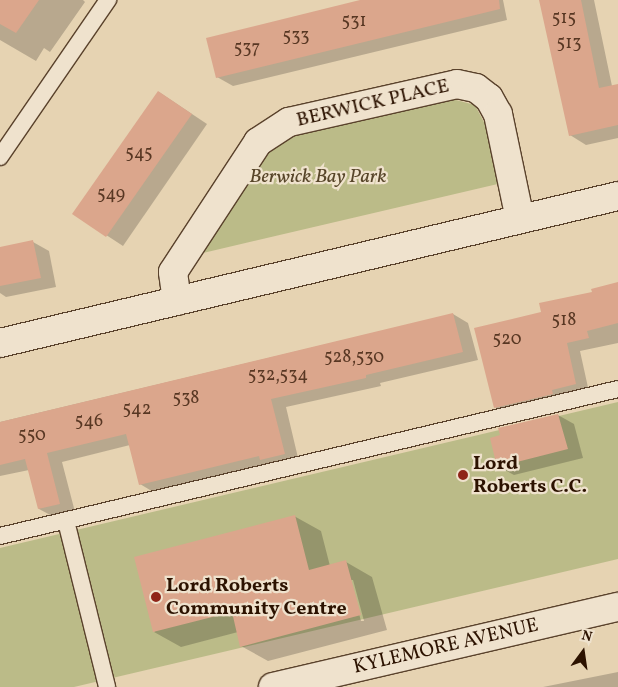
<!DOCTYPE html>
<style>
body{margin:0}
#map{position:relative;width:618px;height:687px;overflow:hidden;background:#e6d3b2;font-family:Vollkorn,serif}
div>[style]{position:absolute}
.green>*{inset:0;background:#bb8}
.shadow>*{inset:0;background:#0003}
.building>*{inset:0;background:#dba68c}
.roads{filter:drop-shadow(1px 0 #5a422c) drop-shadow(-1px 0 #5a422c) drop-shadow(0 1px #5a422c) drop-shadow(0 -1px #5a422c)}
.lane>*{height:16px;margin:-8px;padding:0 8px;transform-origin:8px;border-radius:8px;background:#efe2cd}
.street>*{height:28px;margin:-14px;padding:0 14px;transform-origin:14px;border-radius:14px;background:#efe2cd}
.dots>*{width:14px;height:14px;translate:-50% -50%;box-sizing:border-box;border:2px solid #efe2cd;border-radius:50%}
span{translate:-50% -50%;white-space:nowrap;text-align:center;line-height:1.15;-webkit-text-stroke:4.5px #efe2cd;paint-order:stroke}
.number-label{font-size:18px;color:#583723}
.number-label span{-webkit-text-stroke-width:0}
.street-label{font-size:20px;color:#2c1200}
.park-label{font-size:20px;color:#574529;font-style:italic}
.poi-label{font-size:20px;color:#2c1200;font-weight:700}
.left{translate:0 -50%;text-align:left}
.north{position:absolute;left:558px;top:627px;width:50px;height:50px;-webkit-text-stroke:4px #efe2cd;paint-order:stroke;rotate:14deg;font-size:14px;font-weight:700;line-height:20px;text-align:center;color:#2c1200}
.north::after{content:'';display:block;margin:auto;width:18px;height:22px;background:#2c1200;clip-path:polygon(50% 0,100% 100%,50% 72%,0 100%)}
</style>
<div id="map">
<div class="green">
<i style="clip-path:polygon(452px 99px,475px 105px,487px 128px,502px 183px,203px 253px,205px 245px,270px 149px,298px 133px)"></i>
<i style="clip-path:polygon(618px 402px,618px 559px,74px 687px,0 687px,0 548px)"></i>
</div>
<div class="shadow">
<i style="clip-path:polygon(0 0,83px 0,85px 2px,50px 52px,44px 48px,36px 61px,0 40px)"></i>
<i style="clip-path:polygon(368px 0,503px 0,507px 20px,233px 86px,217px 77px)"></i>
<i style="clip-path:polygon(540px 0,594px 0,612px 86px,618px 87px,618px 138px,586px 145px,570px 135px)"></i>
<i style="clip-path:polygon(159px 92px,207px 124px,123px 246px,74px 214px)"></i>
<i style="clip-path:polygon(33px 242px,49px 251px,56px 287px,6px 297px,0 293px,0 248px)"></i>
<i style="clip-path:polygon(618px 283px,618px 343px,580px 351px,589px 392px,509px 415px,495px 407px,543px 313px)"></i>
<i style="clip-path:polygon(453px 314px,468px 323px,478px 360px,380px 383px,381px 386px,286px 407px,299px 462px,155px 493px,140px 484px,130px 445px,62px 462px,75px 512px,54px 517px,39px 509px,29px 470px,0 476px,0 422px)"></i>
<i style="clip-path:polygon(558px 415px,574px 424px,583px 458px,514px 475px,498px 466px)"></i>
<i style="clip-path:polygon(evenodd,294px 516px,321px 531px,330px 566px,346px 562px,372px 577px,387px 630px,268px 661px,241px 646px,238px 632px,181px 647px,154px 632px,294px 516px,350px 580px,353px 580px,364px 621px,361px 621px,350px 580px)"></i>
<i style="clip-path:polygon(618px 672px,618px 687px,543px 687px)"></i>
</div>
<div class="building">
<i style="clip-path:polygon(0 0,39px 0,16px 33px,0 24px)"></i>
<i style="clip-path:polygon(360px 0,499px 0,500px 9px,216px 78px,206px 38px)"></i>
<i style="clip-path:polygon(539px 0,581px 0,599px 88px,618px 84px,618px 125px,569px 136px)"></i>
<i style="clip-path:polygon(158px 91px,192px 114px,106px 237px,72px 214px)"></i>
<i style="clip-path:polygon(33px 240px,41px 278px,0 286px,0 247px)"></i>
<i style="clip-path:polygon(618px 282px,618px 323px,587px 331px,589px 338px,567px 343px,576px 384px,552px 390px,553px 394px,494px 408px,474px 328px,541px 312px,539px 303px,592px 292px,591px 289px)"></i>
<i style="clip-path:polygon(453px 313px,463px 352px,366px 375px,366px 378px,271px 399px,285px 454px,260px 460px,259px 456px,139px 485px,126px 434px,47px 453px,60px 504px,38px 509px,25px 459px,0 465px,0 422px)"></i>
<i style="clip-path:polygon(558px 414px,568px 449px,497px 467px,490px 438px,500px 435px,498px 428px)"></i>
<i style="clip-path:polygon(295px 515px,309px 570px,346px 560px,361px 615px,240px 647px,232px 612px,153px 632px,134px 557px)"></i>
</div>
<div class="roads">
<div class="lane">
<i style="left:0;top:157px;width:191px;rotate:-55.5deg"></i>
<i style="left:66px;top:521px;width:171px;rotate:76.1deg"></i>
<i style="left:0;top:536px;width:635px;rotate:-13.38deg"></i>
</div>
<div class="street">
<i style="left:177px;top:301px;width:29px;rotate:-98deg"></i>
<i style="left:173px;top:272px;width:155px;rotate:-56.8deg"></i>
<i style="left:258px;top:142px;width:37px;rotate:-33deg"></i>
<i style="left:289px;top:122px;width:172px;rotate:-12.7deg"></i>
<i style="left:457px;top:84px;width:19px;rotate:12deg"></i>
<i style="left:476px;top:88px;width:16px;rotate:38deg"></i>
<i style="left:489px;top:98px;width:18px;rotate:61deg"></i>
<i style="left:498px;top:114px;width:107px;rotate:78.2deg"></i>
<i style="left:0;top:343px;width:635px;rotate:-13.38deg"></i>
<i style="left:273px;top:687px;width:354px;rotate:-13.1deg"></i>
</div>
</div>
<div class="dots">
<i style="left:463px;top:475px;background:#8f2418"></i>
<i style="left:156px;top:597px;background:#8f2418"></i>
</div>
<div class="number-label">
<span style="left:564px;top:19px">515</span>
<span style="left:354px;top:22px">531</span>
<span style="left:296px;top:37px">533</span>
<span style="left:569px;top:44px">513</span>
<span style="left:247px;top:49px">537</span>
<span style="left:139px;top:154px">545</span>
<span style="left:111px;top:195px">549</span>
<span style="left:564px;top:321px">518</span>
<span style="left:507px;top:340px">520</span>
<span style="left:354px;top:358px">528,530</span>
<span style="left:278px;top:376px">532,534</span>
<span style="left:186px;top:399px">538</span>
<span style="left:137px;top:410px">542</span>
<span style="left:89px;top:422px">546</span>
<span style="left:32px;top:436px">550</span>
</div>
<div class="street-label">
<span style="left:373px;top:104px;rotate:-13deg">BERWICK PLACE</span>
<span style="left:446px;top:647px;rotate:-13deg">KYLEMORE AVENUE</span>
</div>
<div class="park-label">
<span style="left:318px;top:177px">Berwick Bay Park</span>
</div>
<div class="poi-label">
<span class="left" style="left:473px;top:476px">Lord<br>Roberts C.C.</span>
<span class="left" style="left:166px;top:598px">Lord Roberts<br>Community Centre</span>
</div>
<div class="north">N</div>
</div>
